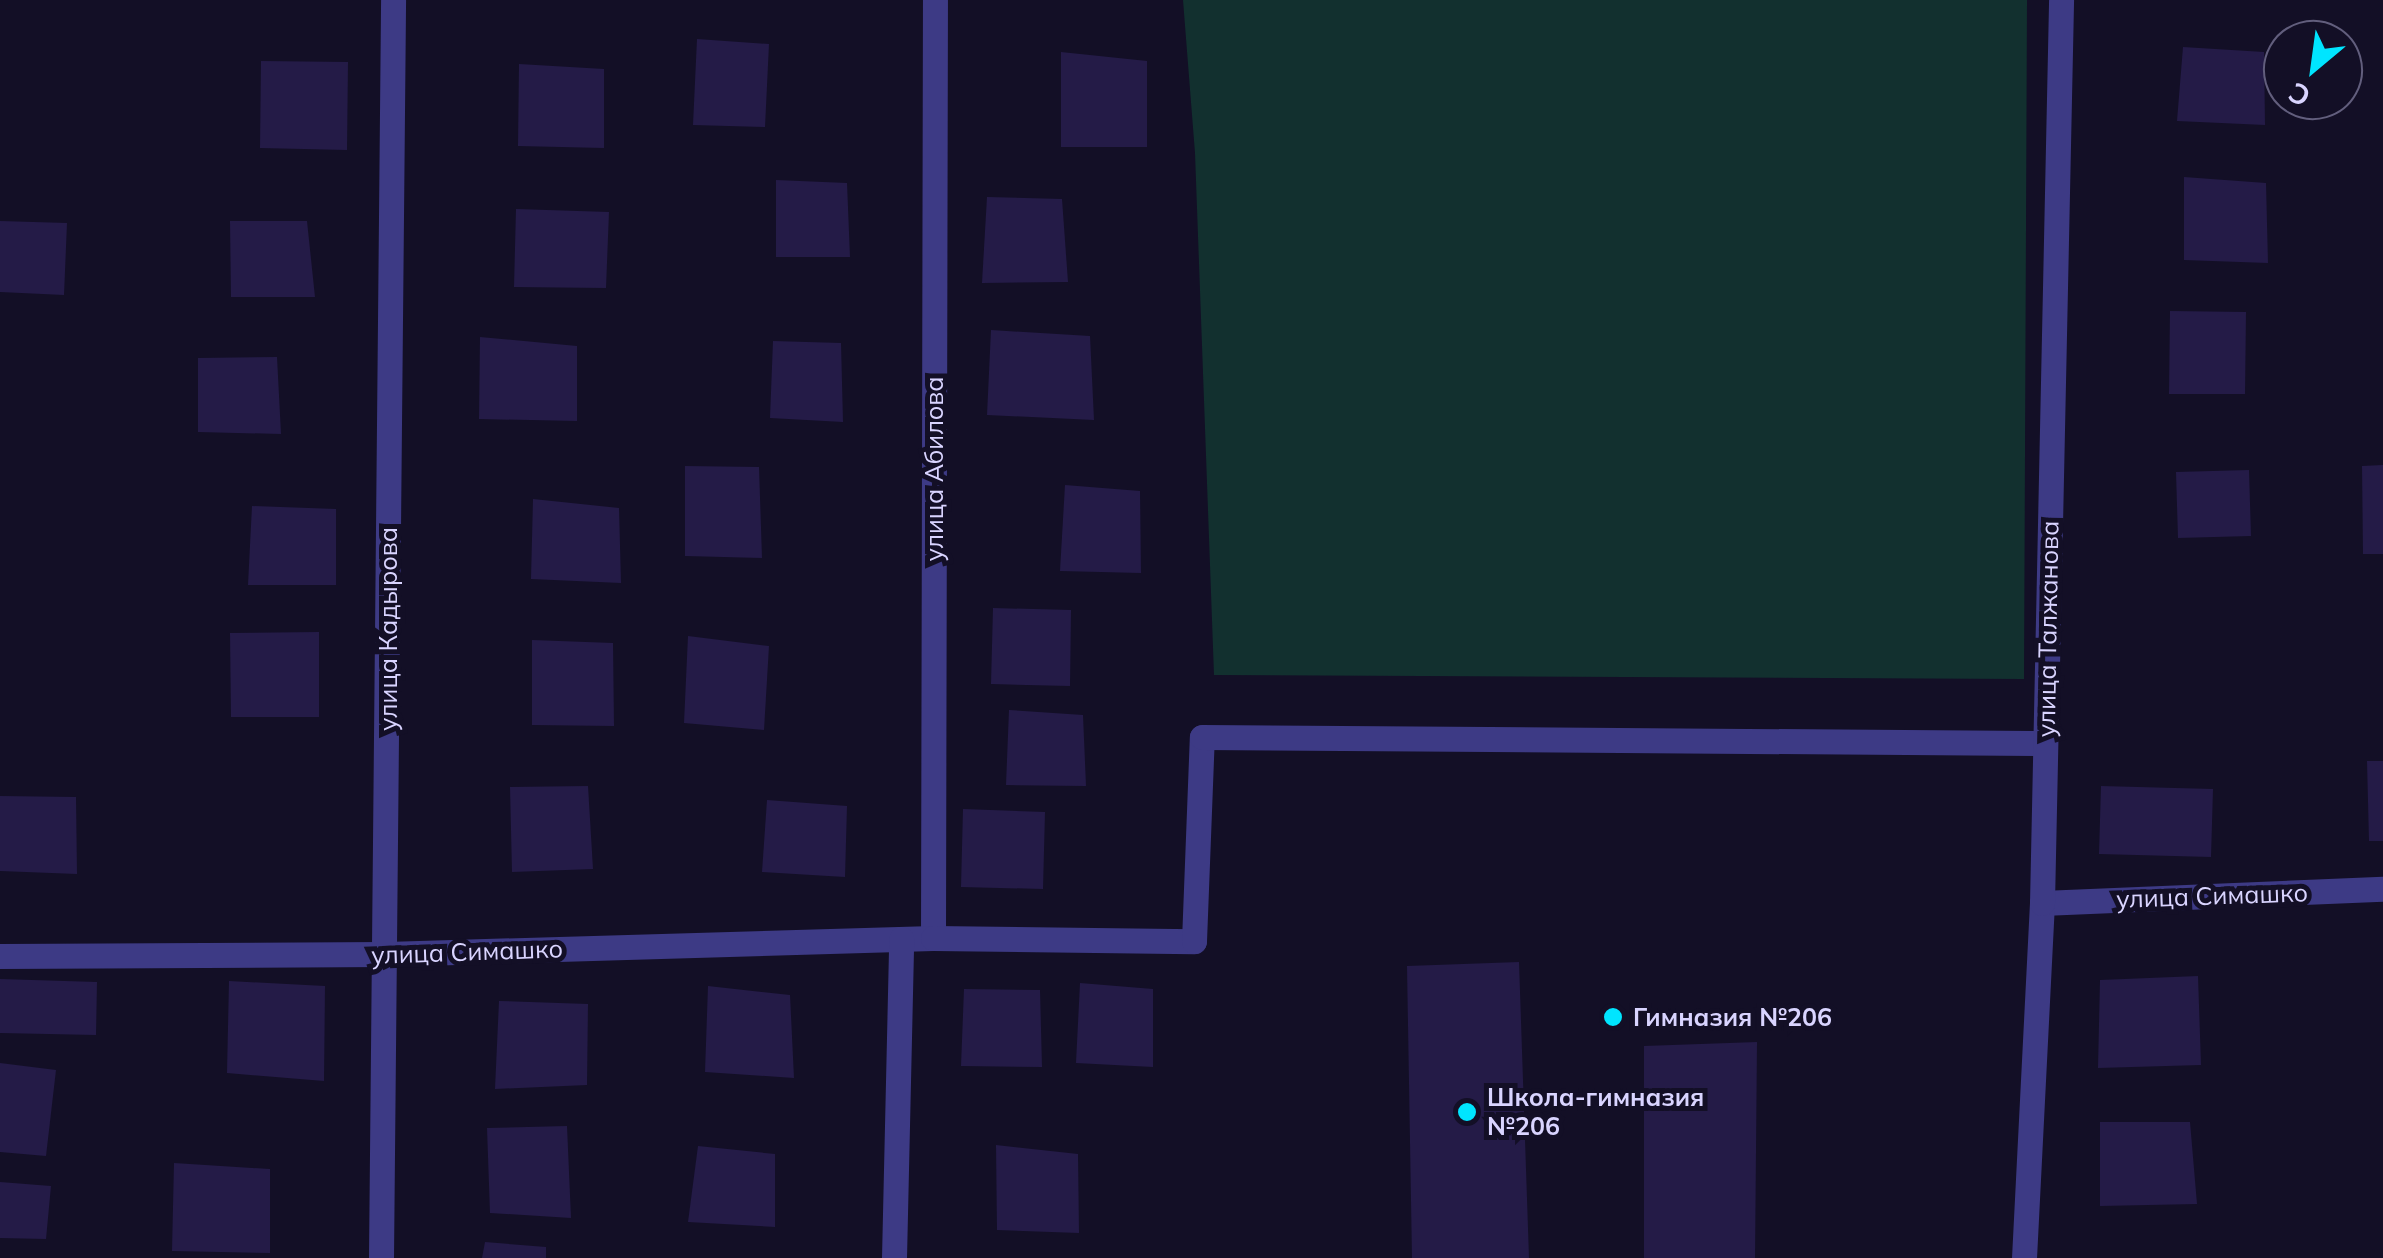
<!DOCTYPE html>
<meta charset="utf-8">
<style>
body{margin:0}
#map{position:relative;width:2383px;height:1258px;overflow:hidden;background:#130f26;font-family:Mulish,sans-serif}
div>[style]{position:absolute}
.green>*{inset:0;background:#12302f}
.building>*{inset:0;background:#241b47}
.minor>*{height:25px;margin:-12.5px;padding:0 12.5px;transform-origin:12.5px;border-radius:12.5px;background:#3d3a85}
.dots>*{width:28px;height:28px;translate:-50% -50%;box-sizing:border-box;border:5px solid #130f26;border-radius:50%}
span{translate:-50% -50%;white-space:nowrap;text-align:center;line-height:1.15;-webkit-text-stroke:10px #130f26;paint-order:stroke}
.street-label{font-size:25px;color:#d9d4ff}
.poi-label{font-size:25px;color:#d9d4ff;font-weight:700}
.left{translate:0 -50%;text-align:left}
.north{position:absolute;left:2263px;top:20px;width:100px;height:100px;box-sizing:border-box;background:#130f26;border:2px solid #625e7d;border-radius:50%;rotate:209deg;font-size:28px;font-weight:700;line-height:40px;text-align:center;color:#d9d4ff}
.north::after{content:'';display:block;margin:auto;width:35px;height:45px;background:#00e5ff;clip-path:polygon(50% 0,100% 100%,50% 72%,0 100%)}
</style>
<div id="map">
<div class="green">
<i style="clip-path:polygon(1183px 0,2027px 0,2024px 679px,1214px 675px,1195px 153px)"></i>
</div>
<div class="building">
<i style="clip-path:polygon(697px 39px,769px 44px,765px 127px,693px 125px)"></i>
<i style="clip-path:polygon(2183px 47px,2264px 52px,2265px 125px,2177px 121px)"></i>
<i style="clip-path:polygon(1061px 52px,1147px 61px,1147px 147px,1061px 147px)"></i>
<i style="clip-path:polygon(261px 61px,348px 62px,347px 150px,260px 148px)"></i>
<i style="clip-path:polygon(519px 64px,604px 69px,604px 148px,518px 146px)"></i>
<i style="clip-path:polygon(2184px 177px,2266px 183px,2268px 263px,2184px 260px)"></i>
<i style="clip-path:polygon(776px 180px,847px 183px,850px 257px,776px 257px)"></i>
<i style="clip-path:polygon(987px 197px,1062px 199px,1068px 282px,982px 283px)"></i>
<i style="clip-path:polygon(516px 209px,609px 212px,606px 288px,514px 287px)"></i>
<i style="clip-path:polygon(0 221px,67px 223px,64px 295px,0 292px)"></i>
<i style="clip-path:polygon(230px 221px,307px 221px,315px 297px,231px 297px)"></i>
<i style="clip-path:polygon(2170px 311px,2246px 312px,2245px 394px,2169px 394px)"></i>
<i style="clip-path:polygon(991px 330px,1090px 336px,1094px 420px,987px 415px)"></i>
<i style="clip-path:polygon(480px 337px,577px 346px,577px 421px,479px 419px)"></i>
<i style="clip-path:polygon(773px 341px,841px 343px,843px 422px,770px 418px)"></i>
<i style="clip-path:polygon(277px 357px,281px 434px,198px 432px,198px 358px)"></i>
<i style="clip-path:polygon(2383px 465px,2383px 554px,2363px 554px,2362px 466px)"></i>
<i style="clip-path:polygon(685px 466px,759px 467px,762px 558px,685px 556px)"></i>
<i style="clip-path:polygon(2249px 470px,2251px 536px,2178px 538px,2176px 472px)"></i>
<i style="clip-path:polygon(1065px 485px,1140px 491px,1141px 573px,1060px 571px)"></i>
<i style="clip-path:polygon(533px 499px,619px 508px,621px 583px,531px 579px)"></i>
<i style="clip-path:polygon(252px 506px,336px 509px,336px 585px,248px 585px)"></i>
<i style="clip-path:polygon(993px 608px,1071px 610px,1070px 686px,991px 684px)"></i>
<i style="clip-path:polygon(319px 632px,319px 717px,231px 717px,230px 633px)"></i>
<i style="clip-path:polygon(688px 636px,769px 646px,764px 730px,684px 723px)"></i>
<i style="clip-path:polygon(532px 640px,613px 643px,614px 726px,532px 725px)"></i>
<i style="clip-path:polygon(1009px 710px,1083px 715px,1086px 786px,1006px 785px)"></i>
<i style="clip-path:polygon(2367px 761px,2383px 761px,2383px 841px,2369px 841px)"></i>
<i style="clip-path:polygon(588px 786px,593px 869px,512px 872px,510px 787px)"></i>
<i style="clip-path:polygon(2101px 786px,2213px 789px,2211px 857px,2099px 854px)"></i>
<i style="clip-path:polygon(0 796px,76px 797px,77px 874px,0 871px)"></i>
<i style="clip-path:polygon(767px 800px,847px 806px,845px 877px,762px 872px)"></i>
<i style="clip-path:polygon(963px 809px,1045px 812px,1043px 889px,961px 887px)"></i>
<i style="clip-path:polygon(1519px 962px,1529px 1258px,1412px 1258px,1407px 966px)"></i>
<i style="clip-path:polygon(2198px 976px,2201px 1065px,2098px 1068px,2100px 980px)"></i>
<i style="clip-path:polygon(0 979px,97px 982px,96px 1035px,0 1033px)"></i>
<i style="clip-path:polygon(229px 981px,325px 986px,324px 1081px,227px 1073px)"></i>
<i style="clip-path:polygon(1080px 983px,1153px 989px,1153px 1067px,1076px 1063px)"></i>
<i style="clip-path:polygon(708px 986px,790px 995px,794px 1078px,705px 1072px)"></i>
<i style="clip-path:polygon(964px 989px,1040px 990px,1042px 1067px,961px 1066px)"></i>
<i style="clip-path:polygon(499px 1001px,588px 1004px,587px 1085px,495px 1089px)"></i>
<i style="clip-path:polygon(1757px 1042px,1755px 1258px,1644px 1258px,1644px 1046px)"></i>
<i style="clip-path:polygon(0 1063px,56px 1070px,46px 1156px,0 1152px)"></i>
<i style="clip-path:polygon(2100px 1122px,2190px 1122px,2197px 1204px,2100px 1206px)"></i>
<i style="clip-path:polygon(567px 1126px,571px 1218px,490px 1213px,487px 1128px)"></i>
<i style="clip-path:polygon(996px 1145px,1078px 1154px,1079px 1233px,997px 1230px)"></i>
<i style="clip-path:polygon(698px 1146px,775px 1154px,775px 1227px,688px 1222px)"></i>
<i style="clip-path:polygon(174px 1163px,270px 1169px,270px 1253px,172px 1251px)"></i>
<i style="clip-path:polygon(0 1182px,51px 1186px,46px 1239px,0 1238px)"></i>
<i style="clip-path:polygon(485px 1242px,546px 1247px,546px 1258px,482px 1258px)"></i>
</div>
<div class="minor">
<i style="left:2042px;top:903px;width:341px;rotate:-2.4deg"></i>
<i style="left:933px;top:938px;width:938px;rotate:-89.88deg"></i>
<i style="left:0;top:956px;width:386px;rotate:-0.3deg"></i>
<i style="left:386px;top:954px;width:547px;rotate:-1.68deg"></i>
<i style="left:933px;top:938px;width:261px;rotate:0.7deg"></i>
<i style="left:1194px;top:941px;width:204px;rotate:-87.8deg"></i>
<i style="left:1202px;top:737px;width:843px;rotate:0.41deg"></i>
<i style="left:381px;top:1258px;width:1258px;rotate:-89.45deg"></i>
<i style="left:894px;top:1258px;width:319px;rotate:-88.7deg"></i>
<i style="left:2024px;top:1258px;width:355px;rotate:-87.1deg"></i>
<i style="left:2042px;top:903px;width:903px;rotate:-88.79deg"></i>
</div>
<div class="dots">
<i style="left:1613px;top:1017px;background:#00e5ff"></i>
<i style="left:1467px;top:1112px;background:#00e5ff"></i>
</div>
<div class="street-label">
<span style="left:934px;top:469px;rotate:-90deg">улица Абилова</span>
<span style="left:388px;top:629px;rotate:-90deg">улица Кадырова</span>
<span style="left:2048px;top:629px;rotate:-89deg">улица Талжанова</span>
<span style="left:2212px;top:896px;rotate:-2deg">улица Симашко</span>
<span style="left:467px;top:952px;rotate:-2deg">улица Симашко</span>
</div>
<div class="poi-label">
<span class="left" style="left:1633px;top:1017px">Гимназия №206</span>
<span class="left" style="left:1487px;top:1112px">Школа-гимназия<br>№206</span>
</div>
<div class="north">С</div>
</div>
